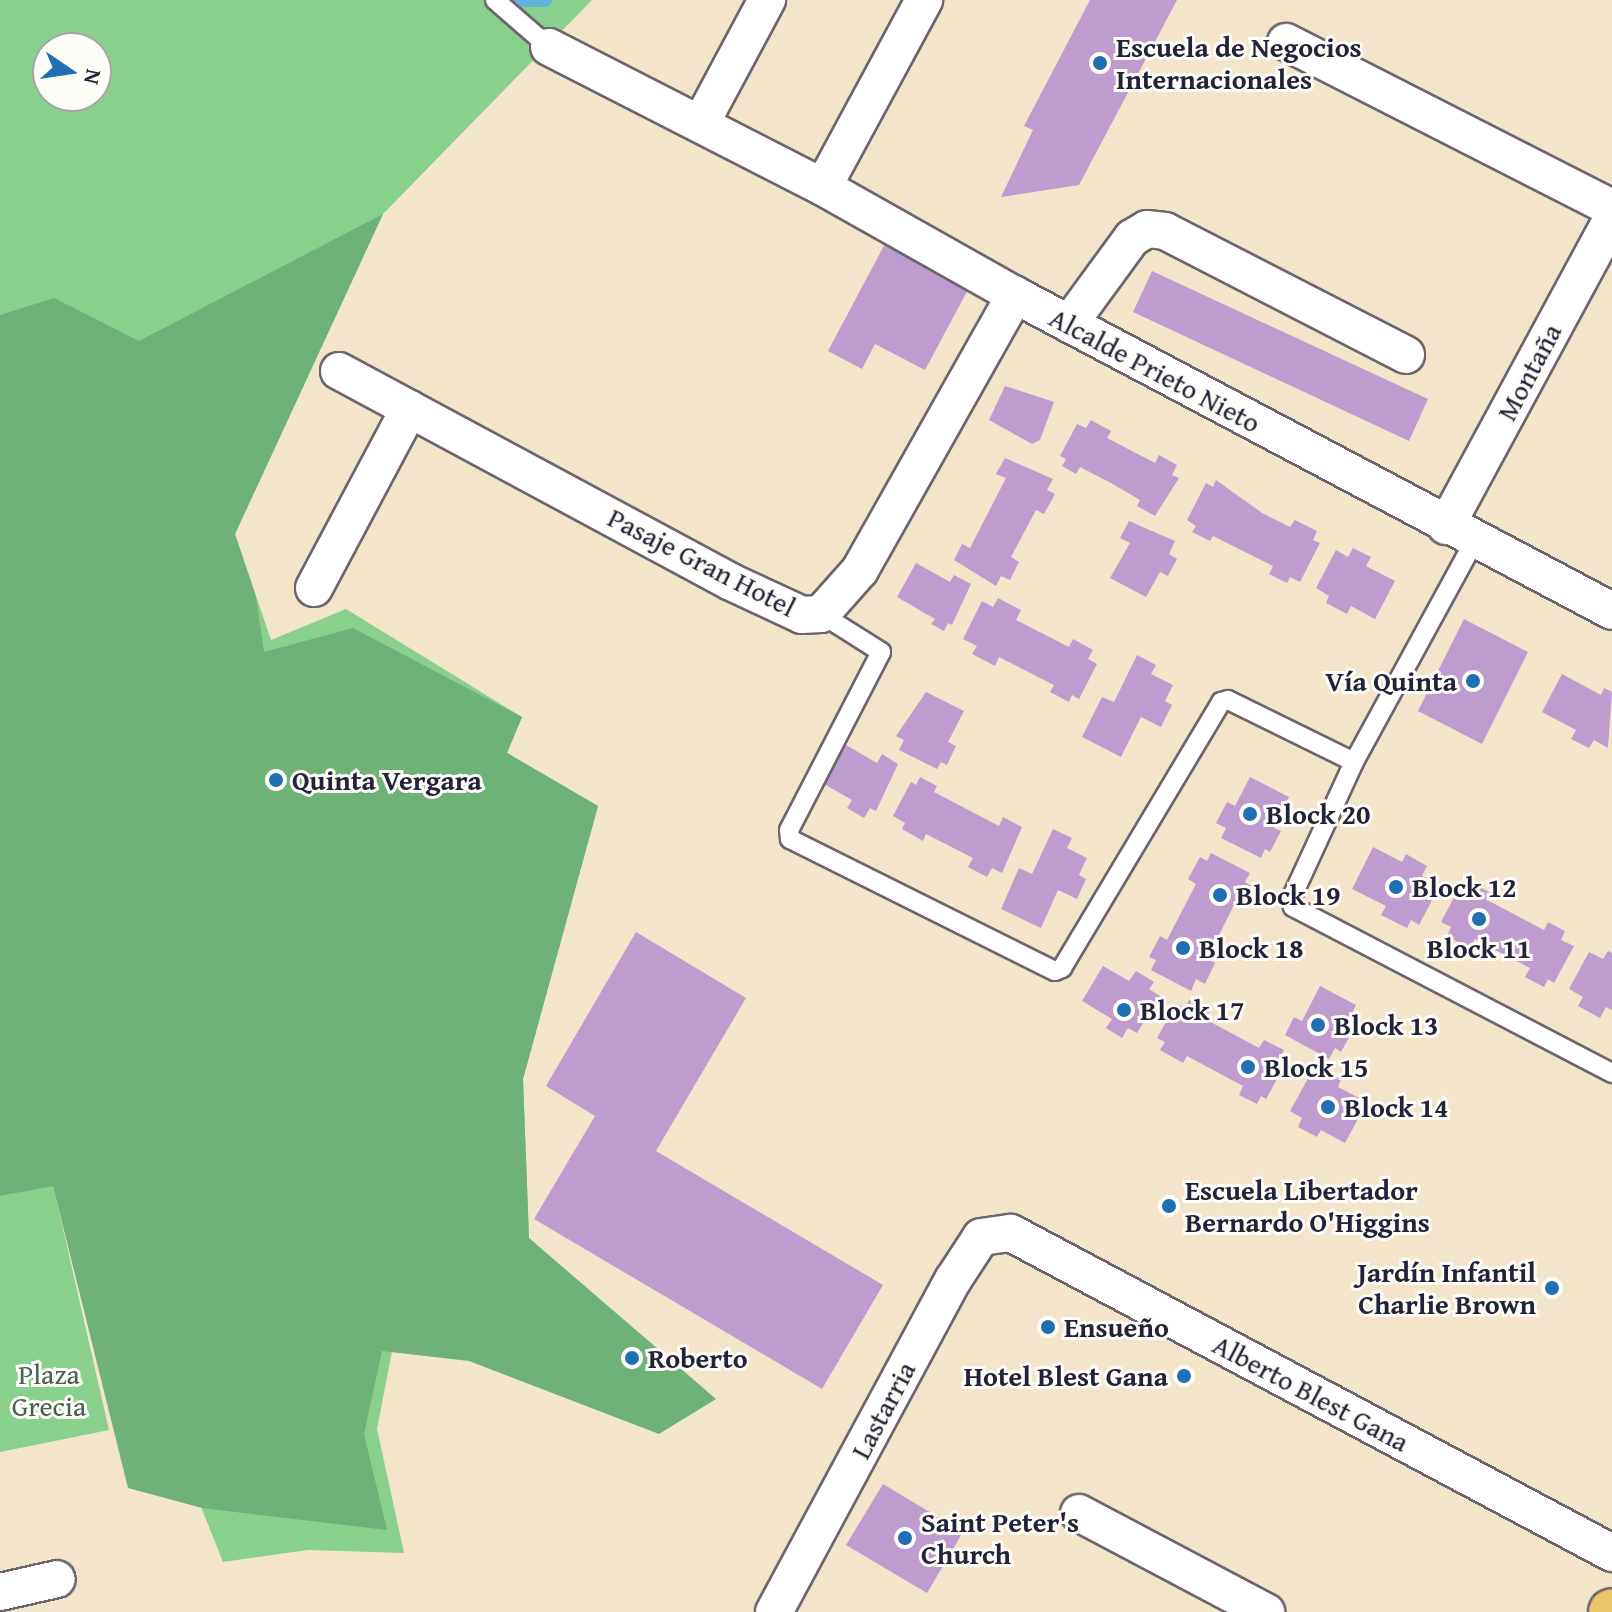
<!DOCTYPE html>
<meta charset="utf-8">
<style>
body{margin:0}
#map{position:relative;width:1612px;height:1612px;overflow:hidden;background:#f2e5ca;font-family:"Gentium Book Plus",serif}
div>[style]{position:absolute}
.green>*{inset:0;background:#89d08c}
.forest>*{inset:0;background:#6eb278}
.stream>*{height:14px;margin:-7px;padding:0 7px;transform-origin:7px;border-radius:7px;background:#62b4dd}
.building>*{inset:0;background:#be9cd0}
.roads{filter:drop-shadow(2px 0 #6b666d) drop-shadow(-2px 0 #6b666d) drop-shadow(0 2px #6b666d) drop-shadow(0 -2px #6b666d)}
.service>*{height:18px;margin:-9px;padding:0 9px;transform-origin:9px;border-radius:9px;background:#fff}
.minor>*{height:36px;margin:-18px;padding:0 18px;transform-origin:18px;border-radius:18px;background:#fff}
.primary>*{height:44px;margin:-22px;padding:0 22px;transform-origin:22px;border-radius:22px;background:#ecc669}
.dots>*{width:22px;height:22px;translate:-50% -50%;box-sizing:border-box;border:4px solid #fdfcf7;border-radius:50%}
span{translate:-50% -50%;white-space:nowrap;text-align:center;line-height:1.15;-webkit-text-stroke:6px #fdfcf7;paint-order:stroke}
.poi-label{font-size:28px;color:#22223b;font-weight:700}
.left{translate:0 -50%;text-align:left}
.right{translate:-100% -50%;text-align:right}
.street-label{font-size:28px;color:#22223b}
.park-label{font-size:28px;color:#465f57}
.north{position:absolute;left:32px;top:32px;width:80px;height:80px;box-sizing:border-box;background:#fdfcf7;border:2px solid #a5a5ac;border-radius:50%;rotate:103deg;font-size:22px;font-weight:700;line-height:32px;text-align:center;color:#22223b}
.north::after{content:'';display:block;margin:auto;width:28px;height:36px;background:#1f6fb2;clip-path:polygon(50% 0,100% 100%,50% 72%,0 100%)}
</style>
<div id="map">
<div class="green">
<i style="clip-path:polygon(evenodd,0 0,592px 0,383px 214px,235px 534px,271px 640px,346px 609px,522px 717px,507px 753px,598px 806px,523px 1079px,529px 1238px,400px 1310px,377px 1429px,404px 1553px,308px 1550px,223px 1562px,69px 1175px,0 1191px,0 0,48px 48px,96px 48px,96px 96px,48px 96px,48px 48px)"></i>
<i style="clip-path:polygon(53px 1185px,109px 1430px,0 1452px,0 1196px)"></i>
</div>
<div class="forest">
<i style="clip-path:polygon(383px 214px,235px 534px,256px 597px,264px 652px,353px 628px,522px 717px,507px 753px,598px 806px,523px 1079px,529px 1238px,716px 1399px,659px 1434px,469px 1361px,382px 1351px,364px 1434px,387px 1530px,202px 1508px,128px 1488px,53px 1186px,0 1196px,0 315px,54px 298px,139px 341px)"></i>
</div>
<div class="stream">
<i style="left:503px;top:0;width:42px"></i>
</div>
<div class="building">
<i style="clip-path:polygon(1090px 0,1177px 0,1079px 185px,1001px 197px,1033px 130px,1024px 126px)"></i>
<i style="clip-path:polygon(887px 240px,971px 284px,925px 370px,875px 344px,862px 369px,828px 351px)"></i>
<i style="clip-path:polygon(1152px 271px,1428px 399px,1409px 441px,1133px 312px)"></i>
<i style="clip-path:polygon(1005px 386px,1054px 402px,1040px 440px,1032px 444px,989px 420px)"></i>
<i style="clip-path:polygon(1091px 420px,1111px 431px,1107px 438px,1155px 463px,1159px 455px,1177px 465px,1172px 475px,1179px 478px,1155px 516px,1137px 506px,1140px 500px,1111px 483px,1080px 467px,1076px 474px,1062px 466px,1066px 459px,1060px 456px,1077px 424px,1086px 428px)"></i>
<i style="clip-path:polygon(1005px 458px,1053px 479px,1047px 490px,1055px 494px,1044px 514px,1036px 510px,1011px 557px,1019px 562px,1010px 580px,1001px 576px,996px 586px,954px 560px,962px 544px,970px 548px,1006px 478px,996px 474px)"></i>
<i style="clip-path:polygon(1216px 480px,1262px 513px,1290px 527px,1295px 520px,1317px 531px,1313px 540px,1320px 543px,1300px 582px,1290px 577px,1287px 583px,1269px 574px,1273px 566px,1213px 536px,1210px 541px,1192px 532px,1196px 526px,1187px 520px,1206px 483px,1213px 487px)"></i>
<i style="clip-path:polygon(1129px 521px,1175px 541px,1169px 554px,1177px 559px,1168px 576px,1160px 572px,1146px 597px,1110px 578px,1130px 543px,1120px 538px)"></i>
<i style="clip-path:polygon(1353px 548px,1371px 557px,1366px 566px,1395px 581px,1375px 619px,1351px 606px,1347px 614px,1326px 603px,1329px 596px,1316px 588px,1336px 550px,1348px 557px)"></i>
<i style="clip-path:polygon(916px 563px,950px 582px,954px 575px,971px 584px,952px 625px,948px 623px,944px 631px,931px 624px,935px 619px,897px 597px)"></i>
<i style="clip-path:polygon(998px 598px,1021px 610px,1016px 620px,1069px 647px,1073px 639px,1093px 650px,1088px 659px,1097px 664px,1079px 699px,1072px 695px,1069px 702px,1050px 692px,1054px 685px,999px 657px,995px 666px,972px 654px,977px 646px,963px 639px,982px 601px,993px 607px)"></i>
<i style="clip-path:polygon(1464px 619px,1528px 652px,1482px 744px,1418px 711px)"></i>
<i style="clip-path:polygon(1137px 655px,1156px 665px,1151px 674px,1173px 685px,1165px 701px,1172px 705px,1161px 727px,1141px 717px,1121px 757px,1082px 737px,1102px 697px,1114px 702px)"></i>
<i style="clip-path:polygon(1562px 674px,1601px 695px,1604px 688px,1612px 692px,1608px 748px,1594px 740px,1589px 748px,1571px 739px,1576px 730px,1542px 712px)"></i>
<i style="clip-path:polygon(926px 692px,964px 711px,948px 742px,956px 746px,947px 765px,941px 762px,937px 769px,899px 750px,904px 740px,896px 736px)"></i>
<i style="clip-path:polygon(846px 745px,877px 763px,882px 754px,898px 764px,876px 811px,870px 808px,864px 818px,847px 808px,852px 800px,824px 784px)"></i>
<i style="clip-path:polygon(920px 777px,937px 786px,934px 792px,999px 826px,1003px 817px,1022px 827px,1002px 873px,992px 868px,987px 877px,968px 867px,973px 858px,926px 834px,923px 841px,902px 829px,905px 823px,893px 816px,911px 782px,916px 785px)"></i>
<i style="clip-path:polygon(1250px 777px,1289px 797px,1274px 828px,1281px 831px,1270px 852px,1265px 849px,1261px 858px,1221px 838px,1226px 828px,1216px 823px,1227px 802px,1235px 806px)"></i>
<i style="clip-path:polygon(1053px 829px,1072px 838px,1067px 848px,1087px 858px,1079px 875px,1086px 879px,1077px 899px,1058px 890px,1041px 928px,1001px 909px,1019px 868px,1032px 874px)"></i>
<i style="clip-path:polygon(1373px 847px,1402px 862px,1406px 854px,1427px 866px,1422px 876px,1440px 885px,1419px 925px,1411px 920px,1407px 928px,1381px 915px,1386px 906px,1352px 889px)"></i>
<i style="clip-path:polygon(1211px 853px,1250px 873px,1245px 882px,1253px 887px,1242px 908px,1235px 903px,1207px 959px,1215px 963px,1205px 984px,1196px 979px,1191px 991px,1151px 970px,1156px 960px,1149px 957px,1160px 936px,1167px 940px,1196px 884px,1188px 879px,1200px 857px,1207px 861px)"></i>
<i style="clip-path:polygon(1472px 883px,1491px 893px,1487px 900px,1544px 930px,1548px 922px,1565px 931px,1561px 940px,1574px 946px,1554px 983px,1548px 979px,1544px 987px,1525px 977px,1530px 968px,1499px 952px,1475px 939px,1469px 948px,1447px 936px,1451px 927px,1441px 922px,1460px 886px,1468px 890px)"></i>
<i style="clip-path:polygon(636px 932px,746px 998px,656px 1151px,883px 1285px,822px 1389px,534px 1219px,595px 1116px,546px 1086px)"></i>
<i style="clip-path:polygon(1608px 951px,1612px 953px,1612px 1010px,1606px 1007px,1600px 1018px,1578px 1006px,1583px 997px,1569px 989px,1589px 952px,1603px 959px)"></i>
<i style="clip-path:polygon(1103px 966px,1129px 981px,1136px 971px,1154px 982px,1149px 989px,1160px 996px,1137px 1033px,1128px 1028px,1122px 1038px,1106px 1028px,1112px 1019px,1082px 1001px)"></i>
<i style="clip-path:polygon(1320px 986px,1356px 1005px,1344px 1029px,1352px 1032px,1341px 1052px,1335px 1048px,1329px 1059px,1285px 1035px,1294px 1017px,1302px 1021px)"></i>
<i style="clip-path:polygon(1189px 1000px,1209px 1012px,1205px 1019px,1259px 1048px,1264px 1040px,1284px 1050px,1278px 1061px,1285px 1065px,1266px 1099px,1261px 1096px,1257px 1104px,1239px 1095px,1243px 1086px,1187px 1056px,1183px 1063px,1160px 1050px,1165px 1042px,1157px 1038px,1176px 1004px,1185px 1008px)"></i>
<i style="clip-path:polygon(1323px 1070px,1341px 1079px,1338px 1087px,1367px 1102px,1345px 1143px,1321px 1130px,1317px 1137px,1298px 1127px,1302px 1118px,1290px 1111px,1311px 1073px,1319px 1077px)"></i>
<i style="clip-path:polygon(883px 1484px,963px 1532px,927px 1593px,846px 1545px)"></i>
</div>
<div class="roads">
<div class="service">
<i style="left:495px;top:0;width:72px;rotate:41deg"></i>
<i style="left:1475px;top:540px;width:253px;rotate:118.6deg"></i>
<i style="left:1354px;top:762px;width:151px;rotate:114.7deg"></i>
<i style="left:1291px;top:899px;width:8px;rotate:76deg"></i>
<i style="left:1293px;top:907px;width:360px;rotate:27.5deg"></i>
<i style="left:821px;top:614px;width:71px;rotate:32.3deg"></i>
<i style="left:881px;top:652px;width:200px;rotate:117.3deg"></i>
<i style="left:789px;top:830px;width:9px;rotate:84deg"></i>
<i style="left:790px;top:839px;width:296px;rotate:26.5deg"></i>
<i style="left:1055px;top:971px;width:8px;rotate:-23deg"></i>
<i style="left:1062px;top:968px;width:310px;rotate:-59.1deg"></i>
<i style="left:1221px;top:702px;width:7px;rotate:-16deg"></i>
<i style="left:1228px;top:700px;width:140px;rotate:26.2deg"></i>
</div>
<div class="minor">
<i style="left:1286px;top:42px;width:366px;rotate:27deg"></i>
<i style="left:549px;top:47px;width:308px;rotate:27.1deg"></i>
<i style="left:823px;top:187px;width:220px;rotate:29.4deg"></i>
<i style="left:1015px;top:295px;width:675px;rotate:27.89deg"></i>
<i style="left:701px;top:123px;width:140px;rotate:-61.8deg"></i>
<i style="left:823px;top:187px;width:213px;rotate:-61.6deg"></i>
<i style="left:1069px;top:324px;width:107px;rotate:-53.8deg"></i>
<i style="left:1132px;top:238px;width:17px;rotate:-31deg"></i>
<i style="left:1147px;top:229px;width:18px;rotate:6deg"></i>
<i style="left:1165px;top:231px;width:271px;rotate:27.2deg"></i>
<i style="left:339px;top:371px;width:445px;rotate:28.3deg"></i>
<i style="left:731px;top:582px;width:78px;rotate:24.9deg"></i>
<i style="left:802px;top:615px;width:19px;rotate:-3deg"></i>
<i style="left:821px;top:614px;width:59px;rotate:-48.4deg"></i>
<i style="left:860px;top:570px;width:316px;rotate:-60.6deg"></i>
<i style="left:1446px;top:526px;width:349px;rotate:-61.6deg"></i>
<i style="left:314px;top:588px;width:203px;rotate:-62deg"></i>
<i style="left:1079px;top:1513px;width:212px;rotate:27.9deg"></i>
<i style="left:0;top:1592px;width:58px;rotate:-12.8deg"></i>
<i style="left:774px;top:1612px;width:377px;rotate:-61.7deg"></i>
<i style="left:953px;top:1280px;width:51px;rotate:-56.9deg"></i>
<i style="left:981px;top:1237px;width:30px;rotate:-8deg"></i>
<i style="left:1011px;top:1233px;width:681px;rotate:28.03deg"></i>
</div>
<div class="primary">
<i style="left:1611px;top:1612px;width:1px;rotate:-45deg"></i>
</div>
</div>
<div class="dots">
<i style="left:1100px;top:63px;background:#1f6fb2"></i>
<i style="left:1473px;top:681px;background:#1f6fb2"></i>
<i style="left:276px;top:780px;background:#1f6fb2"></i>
<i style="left:1250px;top:814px;background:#1f6fb2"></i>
<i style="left:1396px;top:887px;background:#1f6fb2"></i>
<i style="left:1220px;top:895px;background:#1f6fb2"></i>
<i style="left:1479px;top:919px;background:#1f6fb2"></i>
<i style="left:1183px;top:948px;background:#1f6fb2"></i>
<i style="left:1124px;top:1010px;background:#1f6fb2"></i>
<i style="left:1318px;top:1025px;background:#1f6fb2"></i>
<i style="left:1248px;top:1067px;background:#1f6fb2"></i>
<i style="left:1328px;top:1107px;background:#1f6fb2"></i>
<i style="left:1169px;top:1206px;background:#1f6fb2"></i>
<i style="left:1552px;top:1288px;background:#1f6fb2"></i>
<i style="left:1048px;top:1327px;background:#1f6fb2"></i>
<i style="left:632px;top:1358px;background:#1f6fb2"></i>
<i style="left:1184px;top:1376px;background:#1f6fb2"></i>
<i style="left:905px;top:1538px;background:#1f6fb2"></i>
</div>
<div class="poi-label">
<span class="left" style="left:1116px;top:63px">Escuela de Negocios<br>Internacionales</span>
<span class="right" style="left:1457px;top:681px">Vía Quinta</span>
<span class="left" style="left:292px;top:780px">Quinta Vergara</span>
<span class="left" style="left:1266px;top:814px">Block 20</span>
<span class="left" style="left:1412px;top:887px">Block 12</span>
<span class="left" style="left:1236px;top:895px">Block 19</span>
<span class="left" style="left:1199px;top:948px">Block 18</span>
<span style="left:1479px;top:948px">Block 11</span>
<span class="left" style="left:1140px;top:1010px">Block 17</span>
<span class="left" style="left:1334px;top:1025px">Block 13</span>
<span class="left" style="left:1264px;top:1067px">Block 15</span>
<span class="left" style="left:1344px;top:1107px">Block 14</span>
<span class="left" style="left:1185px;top:1206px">Escuela Libertador<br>Bernardo O'Higgins</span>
<span class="right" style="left:1536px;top:1288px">Jardín Infantil<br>Charlie Brown</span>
<span class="left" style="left:1064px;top:1327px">Ensueño</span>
<span class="left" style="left:648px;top:1358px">Roberto</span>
<span class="right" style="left:1168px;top:1376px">Hotel Blest Gana</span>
<span class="left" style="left:921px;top:1538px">Saint Peter's<br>Church</span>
</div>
<div class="street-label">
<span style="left:1155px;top:370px;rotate:28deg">Alcalde Prieto Nieto</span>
<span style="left:1529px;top:372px;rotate:-62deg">Montaña</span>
<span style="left:702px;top:562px;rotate:27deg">Pasaje Gran Hotel</span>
<span style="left:1311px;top:1393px;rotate:28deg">Alberto Blest Gana</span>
<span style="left:883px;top:1410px;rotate:-62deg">Lastarria</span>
</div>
<div class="park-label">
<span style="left:49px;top:1390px">Plaza<br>Grecia</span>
</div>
<div class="north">N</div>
</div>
